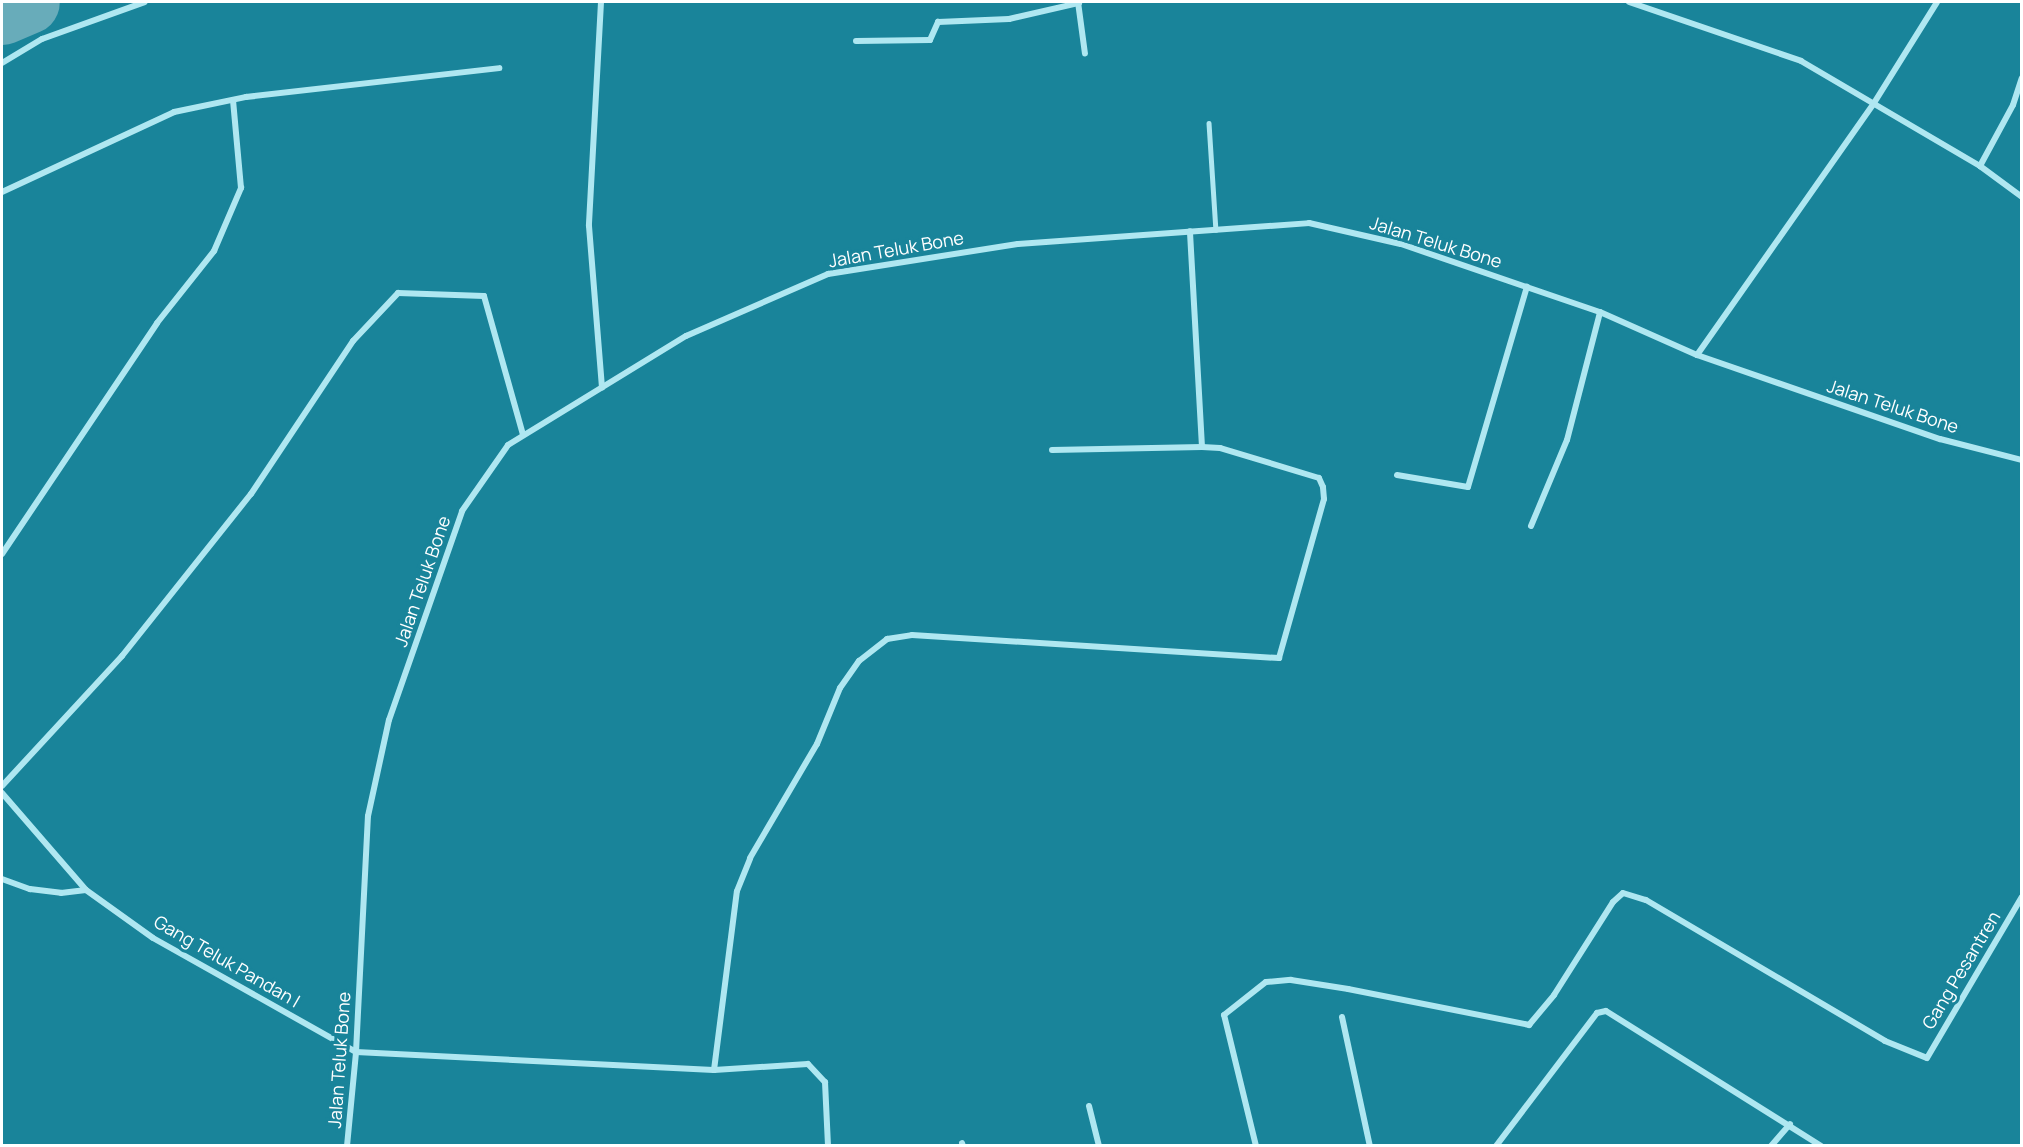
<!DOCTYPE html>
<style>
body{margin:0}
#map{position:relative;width:2023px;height:1147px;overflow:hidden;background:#19849a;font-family:Manrope,sans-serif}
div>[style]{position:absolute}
.river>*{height:63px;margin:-31.5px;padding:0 31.5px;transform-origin:31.5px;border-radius:31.5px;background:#68acba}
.lane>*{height:4.5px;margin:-2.25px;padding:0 2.25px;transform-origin:2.25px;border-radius:2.25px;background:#afe7f1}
.street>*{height:6px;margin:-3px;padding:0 3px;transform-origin:3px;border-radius:3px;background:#afe7f1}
span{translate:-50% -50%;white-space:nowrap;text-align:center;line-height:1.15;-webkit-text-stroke:6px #19849a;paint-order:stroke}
.street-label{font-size:18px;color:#fff}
.frame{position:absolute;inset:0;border:3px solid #fff;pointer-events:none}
</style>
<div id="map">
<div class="river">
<i style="left:2px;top:13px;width:28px;rotate:-23deg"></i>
</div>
<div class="lane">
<i style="left:1209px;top:123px;width:107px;rotate:86.3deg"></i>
</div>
<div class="street">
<i style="left:601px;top:2px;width:224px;rotate:93.1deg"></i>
<i style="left:589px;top:226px;width:162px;rotate:85.4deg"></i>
<i style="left:1078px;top:2px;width:52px;rotate:82.3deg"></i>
<i style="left:1629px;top:2px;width:182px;rotate:18.9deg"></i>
<i style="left:1801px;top:61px;width:208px;rotate:30.4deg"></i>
<i style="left:1980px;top:166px;width:52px;rotate:36.4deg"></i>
<i style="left:856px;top:41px;width:74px;rotate:-0.8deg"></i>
<i style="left:930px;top:40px;width:20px;rotate:-66deg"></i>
<i style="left:938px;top:22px;width:71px;rotate:-2.4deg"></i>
<i style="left:1009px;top:19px;width:72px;rotate:-12.9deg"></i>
<i style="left:2px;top:63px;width:47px;rotate:-31deg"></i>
<i style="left:42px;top:39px;width:109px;rotate:-19.8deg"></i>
<i style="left:1980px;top:166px;width:69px;rotate:-61.6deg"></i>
<i style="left:2013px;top:105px;width:28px;rotate:-72deg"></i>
<i style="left:2px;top:192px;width:190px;rotate:-24.9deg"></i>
<i style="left:174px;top:112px;width:74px;rotate:-11.8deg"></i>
<i style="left:246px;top:97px;width:255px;rotate:-6.5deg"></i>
<i style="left:1697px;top:355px;width:308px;rotate:-54.9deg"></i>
<i style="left:1874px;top:103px;width:119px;rotate:-58deg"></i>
<i style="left:1052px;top:450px;width:150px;rotate:-1.1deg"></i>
<i style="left:1397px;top:475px;width:72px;rotate:9.6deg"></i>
<i style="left:1468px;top:487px;width:209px;rotate:-73.6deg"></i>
<i style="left:1531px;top:526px;width:93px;rotate:-67.3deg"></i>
<i style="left:1567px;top:440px;width:132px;rotate:-75.5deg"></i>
<i style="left:2px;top:554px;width:278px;rotate:-56.1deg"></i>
<i style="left:157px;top:323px;width:92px;rotate:-51.6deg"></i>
<i style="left:214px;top:251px;width:69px;rotate:-66.8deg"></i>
<i style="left:241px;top:188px;width:88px;rotate:-95.2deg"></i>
<i style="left:2px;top:786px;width:177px;rotate:-47.3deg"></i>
<i style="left:122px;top:656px;width:207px;rotate:-51.5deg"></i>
<i style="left:251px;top:494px;width:184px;rotate:-56.3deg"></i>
<i style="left:353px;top:341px;width:66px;rotate:-46.8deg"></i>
<i style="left:398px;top:293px;width:86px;rotate:2deg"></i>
<i style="left:484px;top:296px;width:144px;rotate:74.3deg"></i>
<i style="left:2px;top:793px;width:128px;rotate:49.1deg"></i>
<i style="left:86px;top:890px;width:82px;rotate:35.6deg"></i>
<i style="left:153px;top:938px;width:233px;rotate:29.3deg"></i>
<i style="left:356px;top:1052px;width:358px;rotate:2.9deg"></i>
<i style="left:714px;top:1070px;width:94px;rotate:-3.7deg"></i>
<i style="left:808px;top:1064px;width:25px;rotate:47deg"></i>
<i style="left:825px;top:1082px;width:64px;rotate:87.3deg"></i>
<i style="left:2px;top:879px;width:30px;rotate:20deg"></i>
<i style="left:30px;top:889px;width:31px;rotate:7deg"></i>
<i style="left:61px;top:893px;width:25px;rotate:-7deg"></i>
<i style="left:1342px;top:1017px;width:132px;rotate:77.8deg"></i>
<i style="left:714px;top:1070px;width:180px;rotate:-82.7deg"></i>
<i style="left:737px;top:891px;width:35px;rotate:-68deg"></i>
<i style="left:750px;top:858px;width:132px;rotate:-59.6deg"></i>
<i style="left:817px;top:744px;width:61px;rotate:-67.7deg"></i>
<i style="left:840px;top:688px;width:33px;rotate:-55deg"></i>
<i style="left:859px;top:661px;width:36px;rotate:-38deg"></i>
<i style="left:887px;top:639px;width:25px;rotate:-9deg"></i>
<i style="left:912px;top:635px;width:368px;rotate:3.6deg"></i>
<i style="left:1279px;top:658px;width:165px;rotate:-74.2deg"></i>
<i style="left:1324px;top:499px;width:12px;rotate:-95deg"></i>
<i style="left:1323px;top:487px;width:10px;rotate:-114deg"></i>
<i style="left:1319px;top:478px;width:103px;rotate:-163.1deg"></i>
<i style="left:1220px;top:448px;width:18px;rotate:-177deg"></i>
<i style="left:1202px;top:447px;width:216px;rotate:-93.2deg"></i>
<i style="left:1089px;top:1106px;width:41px;rotate:76deg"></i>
<i style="left:962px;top:1143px;width:3px;rotate:72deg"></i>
<i style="left:347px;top:1146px;width:94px;rotate:-84.5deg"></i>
<i style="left:356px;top:1052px;width:236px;rotate:-87.1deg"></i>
<i style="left:368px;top:816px;width:98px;rotate:-77.7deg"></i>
<i style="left:389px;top:720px;width:221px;rotate:-70.7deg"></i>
<i style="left:462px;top:511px;width:80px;rotate:-55.1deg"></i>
<i style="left:508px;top:445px;width:209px;rotate:-31.5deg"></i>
<i style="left:686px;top:336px;width:155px;rotate:-23.6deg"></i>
<i style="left:828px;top:274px;width:192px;rotate:-9deg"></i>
<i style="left:1018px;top:244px;width:292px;rotate:-4.1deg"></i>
<i style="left:1309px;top:223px;width:94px;rotate:12.9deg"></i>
<i style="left:1401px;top:244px;width:210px;rotate:18.9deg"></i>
<i style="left:1600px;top:312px;width:106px;rotate:23.9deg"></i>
<i style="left:1697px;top:355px;width:257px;rotate:19.1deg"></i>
<i style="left:1940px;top:439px;width:85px;rotate:14.4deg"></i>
<i style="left:1256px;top:1146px;width:135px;rotate:-103.7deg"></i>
<i style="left:1224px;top:1015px;width:53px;rotate:-38.2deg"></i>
<i style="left:1266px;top:982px;width:25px;rotate:-5deg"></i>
<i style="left:1291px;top:980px;width:58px;rotate:9deg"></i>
<i style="left:1348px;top:989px;width:185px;rotate:11.2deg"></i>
<i style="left:1529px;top:1025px;width:39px;rotate:-50deg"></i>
<i style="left:1554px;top:995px;width:110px;rotate:-57.6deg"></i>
<i style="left:1613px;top:902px;width:13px;rotate:-42deg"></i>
<i style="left:1623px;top:893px;width:24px;rotate:17deg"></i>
<i style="left:1646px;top:900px;width:277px;rotate:30.5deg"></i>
<i style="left:1885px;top:1041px;width:45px;rotate:22deg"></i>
<i style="left:1927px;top:1058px;width:187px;rotate:-59.5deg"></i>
<i style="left:1496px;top:1146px;width:167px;rotate:-52.8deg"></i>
<i style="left:1597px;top:1013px;width:9px;rotate:-13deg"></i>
<i style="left:1606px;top:1011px;width:254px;rotate:32.1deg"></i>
<i style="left:1771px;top:1146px;width:29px;rotate:-49deg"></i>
</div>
<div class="street-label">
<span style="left:1436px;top:242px;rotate:17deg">Jalan Teluk Bone</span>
<span style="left:896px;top:249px;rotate:-10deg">Jalan Teluk Bone</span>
<span style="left:1893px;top:406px;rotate:18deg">Jalan Teluk Bone</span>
<span style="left:422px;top:581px;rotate:-71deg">Jalan Teluk Bone</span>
<span style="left:227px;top:961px;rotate:30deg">Gang Teluk Pandan I</span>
<span style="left:1961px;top:970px;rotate:-59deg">Gang Pesantren</span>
<span style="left:339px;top:1060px;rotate:-86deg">Jalan Teluk Bone</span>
</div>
<div class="frame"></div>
</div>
